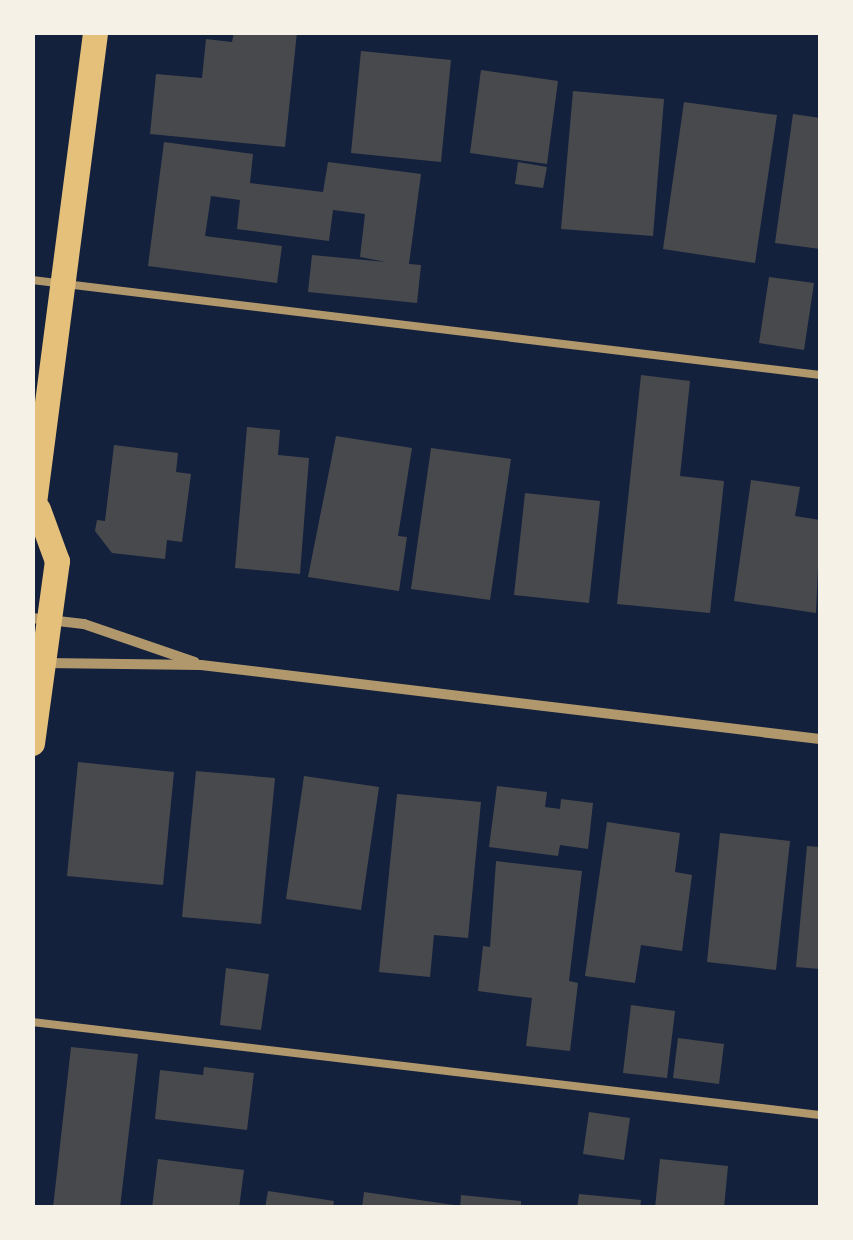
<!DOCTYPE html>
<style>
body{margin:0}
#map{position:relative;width:853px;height:1240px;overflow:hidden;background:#14213d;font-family:"DM Sans",sans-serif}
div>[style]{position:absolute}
.building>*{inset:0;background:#48494c}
.service>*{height:8px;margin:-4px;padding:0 4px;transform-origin:4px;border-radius:4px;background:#b1986c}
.minor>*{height:10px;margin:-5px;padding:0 5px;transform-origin:5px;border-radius:5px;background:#b1986c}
.primary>*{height:25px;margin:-12.5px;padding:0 12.5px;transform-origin:12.5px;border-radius:12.5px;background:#e5c07b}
span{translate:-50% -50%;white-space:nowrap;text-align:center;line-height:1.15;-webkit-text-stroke:9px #f6f1e7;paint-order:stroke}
.frame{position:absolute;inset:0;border:35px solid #f6f1e7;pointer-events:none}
</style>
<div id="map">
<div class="building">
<i style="clip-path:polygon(234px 32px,297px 32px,285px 147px,150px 134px,156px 74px,202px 78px,206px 39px,232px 42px)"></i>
<i style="clip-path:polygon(361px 51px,451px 60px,441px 162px,351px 153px)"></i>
<i style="clip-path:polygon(481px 70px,558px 81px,547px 164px,470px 153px)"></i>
<i style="clip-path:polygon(573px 91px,664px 99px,653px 236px,561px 229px)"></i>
<i style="clip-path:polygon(684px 102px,777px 115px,755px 263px,663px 249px)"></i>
<i style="clip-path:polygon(793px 114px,820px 118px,820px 249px,775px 243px)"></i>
<i style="clip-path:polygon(164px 142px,253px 154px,250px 183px,323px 192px,328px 162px,421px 174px,409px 264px,421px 265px,417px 303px,308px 292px,312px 255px,386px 262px,360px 257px,365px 214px,333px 210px,329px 241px,237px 229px,240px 200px,211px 196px,205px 236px,282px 246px,277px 283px,148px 266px)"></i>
<i style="clip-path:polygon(518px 162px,547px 167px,543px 188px,515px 184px)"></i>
<i style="clip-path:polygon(769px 277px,814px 283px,804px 350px,759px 343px)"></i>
<i style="clip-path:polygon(641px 375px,690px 381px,680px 476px,724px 481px,710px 613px,617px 604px)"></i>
<i style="clip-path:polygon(247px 427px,280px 430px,278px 455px,309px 458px,300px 574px,235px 568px)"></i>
<i style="clip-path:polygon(336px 436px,412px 448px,398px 536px,407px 537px,399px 591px,308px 577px)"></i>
<i style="clip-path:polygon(114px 445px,178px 453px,176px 472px,191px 474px,182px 542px,167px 540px,165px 559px,112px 553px,95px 531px,97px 520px,105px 521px)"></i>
<i style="clip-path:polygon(431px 448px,511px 459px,490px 600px,411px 589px)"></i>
<i style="clip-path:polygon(751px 480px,800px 487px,795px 516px,820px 520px,816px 613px,734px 601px)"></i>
<i style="clip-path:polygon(525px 493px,600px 501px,589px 603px,514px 595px)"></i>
<i style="clip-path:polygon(78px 762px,174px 772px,163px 885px,67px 876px)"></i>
<i style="clip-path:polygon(196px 771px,275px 778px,261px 924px,182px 917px)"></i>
<i style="clip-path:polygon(304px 776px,379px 787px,361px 910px,286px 899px)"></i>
<i style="clip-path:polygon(497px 786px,547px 792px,545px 807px,560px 809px,561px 799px,593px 803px,588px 849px,560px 845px,558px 856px,489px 847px)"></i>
<i style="clip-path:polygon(397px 794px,481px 802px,468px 938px,434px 935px,430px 977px,379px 972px)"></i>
<i style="clip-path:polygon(607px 822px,680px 833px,675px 872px,692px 875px,682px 951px,641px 945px,635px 983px,585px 976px)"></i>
<i style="clip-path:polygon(720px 833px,790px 841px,776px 970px,707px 962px)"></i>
<i style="clip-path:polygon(807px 846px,820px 847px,820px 969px,796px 967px)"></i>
<i style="clip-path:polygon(496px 861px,582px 871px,569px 981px,578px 983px,570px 1051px,526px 1046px,532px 998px,478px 991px,483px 946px,490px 947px)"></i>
<i style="clip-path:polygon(226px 968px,269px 974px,261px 1030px,220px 1025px)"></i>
<i style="clip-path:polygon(631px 1005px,675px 1011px,667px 1078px,623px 1073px)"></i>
<i style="clip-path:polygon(678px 1038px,724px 1044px,719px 1084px,673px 1078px)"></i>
<i style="clip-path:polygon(71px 1047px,138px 1054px,120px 1208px,53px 1208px)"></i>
<i style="clip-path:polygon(204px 1067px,254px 1073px,247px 1130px,155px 1119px,160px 1070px,203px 1075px)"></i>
<i style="clip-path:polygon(589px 1112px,630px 1118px,624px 1160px,583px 1154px)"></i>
<i style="clip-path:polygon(158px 1159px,244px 1170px,239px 1208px,152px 1208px)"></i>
<i style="clip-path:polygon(660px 1159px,728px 1166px,724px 1208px,655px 1208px)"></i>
<i style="clip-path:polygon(268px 1191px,334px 1201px,333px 1208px,265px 1208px)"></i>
<i style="clip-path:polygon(364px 1192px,454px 1205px,454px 1208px,362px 1208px)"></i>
<i style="clip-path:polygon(579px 1194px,641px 1200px,640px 1208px,577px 1208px)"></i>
<i style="clip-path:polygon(461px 1195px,521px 1201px,521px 1208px,460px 1208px)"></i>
</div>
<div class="service">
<i style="left:32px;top:280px;width:794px;rotate:6.87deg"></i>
<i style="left:32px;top:1022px;width:793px;rotate:6.73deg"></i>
</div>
<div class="minor">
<i style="left:32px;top:618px;width:52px;rotate:6.6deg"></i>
<i style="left:84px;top:624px;width:117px;rotate:18.9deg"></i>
<i style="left:46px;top:663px;width:155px;rotate:0.7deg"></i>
<i style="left:201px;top:665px;width:623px;rotate:6.82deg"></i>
</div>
<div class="primary">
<i style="left:32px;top:518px;width:490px;rotate:-82.6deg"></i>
<i style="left:32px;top:743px;width:184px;rotate:-82.2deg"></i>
<i style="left:57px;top:561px;width:55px;rotate:-110.1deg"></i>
</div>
<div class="frame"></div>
</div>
